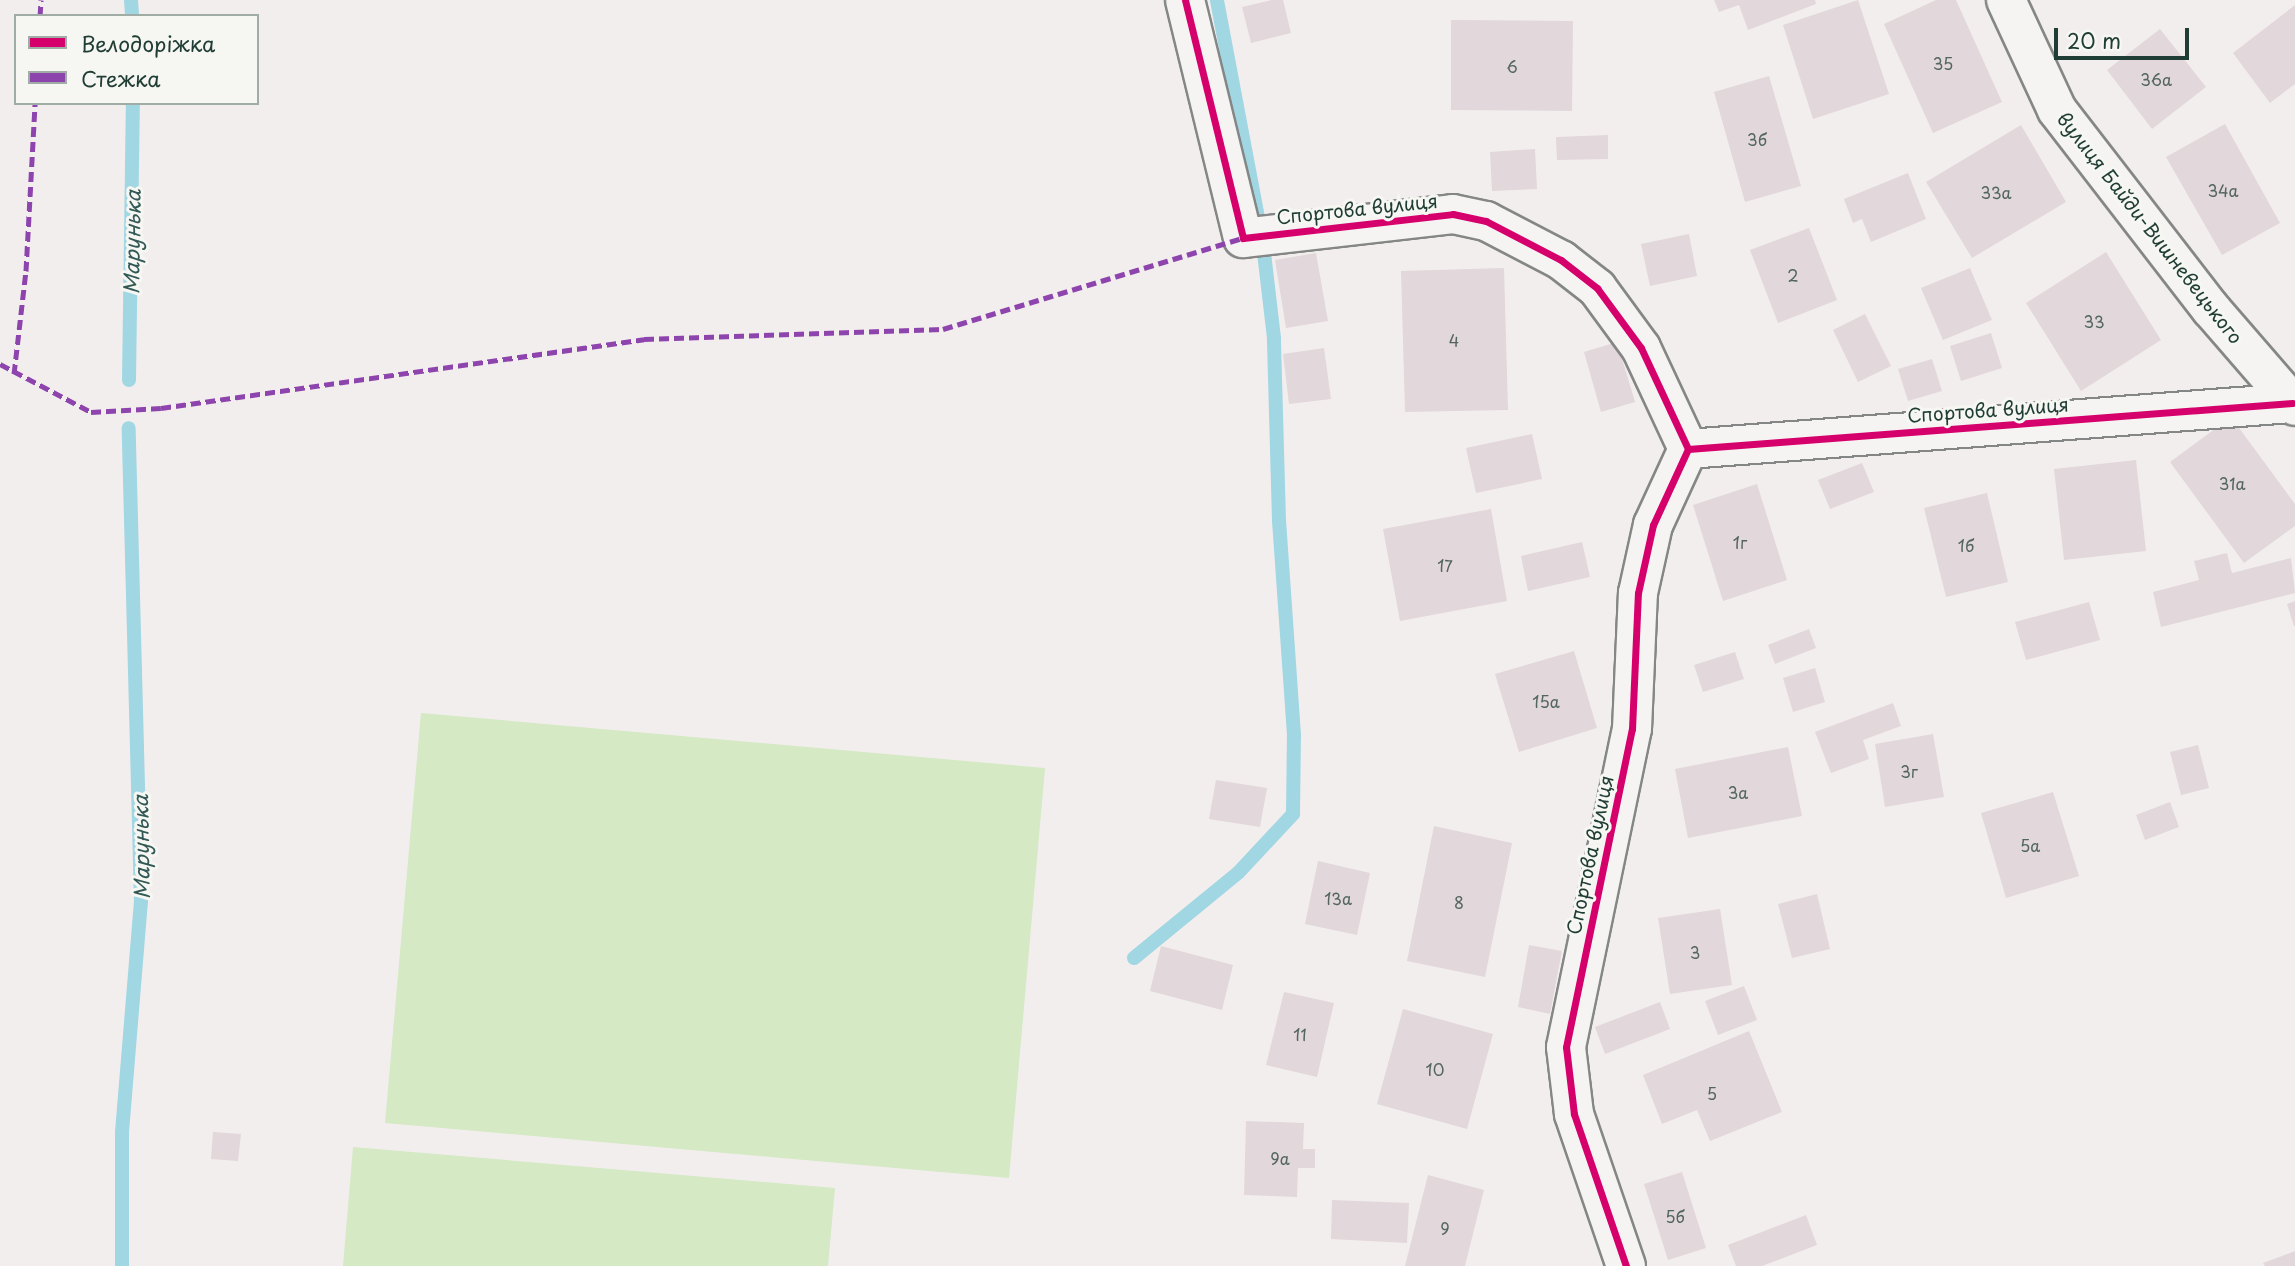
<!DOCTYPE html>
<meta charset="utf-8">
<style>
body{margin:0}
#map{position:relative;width:2295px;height:1266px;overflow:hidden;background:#f3eeee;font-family:"Playpen Sans",sans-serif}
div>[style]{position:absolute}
.green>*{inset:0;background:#d4e9c4}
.stream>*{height:14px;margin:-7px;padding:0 7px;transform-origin:7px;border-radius:7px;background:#a1d6e3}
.building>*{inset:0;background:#e2d7da}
.roads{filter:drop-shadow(2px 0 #848786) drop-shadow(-2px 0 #848786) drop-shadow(0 2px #848786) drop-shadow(0 -2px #848786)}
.minor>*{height:38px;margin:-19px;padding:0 19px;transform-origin:19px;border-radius:19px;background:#f5f4f2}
.quiet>*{height:5px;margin-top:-2.5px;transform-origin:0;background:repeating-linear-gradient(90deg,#8e44ad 0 10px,transparent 0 15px)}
.cycleway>*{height:7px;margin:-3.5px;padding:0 3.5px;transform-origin:3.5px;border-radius:3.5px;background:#d6006c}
span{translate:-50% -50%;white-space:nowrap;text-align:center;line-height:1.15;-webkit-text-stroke:6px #f6f6f2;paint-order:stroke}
.number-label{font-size:16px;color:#52655f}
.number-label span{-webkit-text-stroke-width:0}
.street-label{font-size:19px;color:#1f3d34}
.water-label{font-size:21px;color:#325956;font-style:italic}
.legend{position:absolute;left:14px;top:14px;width:245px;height:91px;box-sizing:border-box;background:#f6f6f2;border:2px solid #a0aca6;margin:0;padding:9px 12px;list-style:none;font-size:21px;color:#1f3d34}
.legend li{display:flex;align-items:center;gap:14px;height:35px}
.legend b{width:35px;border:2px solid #a0aca6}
.scale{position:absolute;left:2054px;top:28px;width:135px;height:32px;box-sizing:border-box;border:4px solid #1f3d34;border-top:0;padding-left:9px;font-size:21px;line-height:24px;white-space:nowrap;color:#1f3d34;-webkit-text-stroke:5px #f6f6f2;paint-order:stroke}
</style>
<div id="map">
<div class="green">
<i style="clip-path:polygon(421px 713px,1045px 768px,1009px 1178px,385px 1123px)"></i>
<i style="clip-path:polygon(353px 1147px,835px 1188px,828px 1266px,343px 1266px)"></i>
</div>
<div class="stream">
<i style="left:131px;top:0;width:16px;rotate:86deg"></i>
<i style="left:129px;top:380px;width:277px;rotate:-89.2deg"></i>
<i style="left:1134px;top:958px;width:134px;rotate:-39.3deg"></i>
<i style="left:1238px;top:873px;width:81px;rotate:-47deg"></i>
<i style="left:1293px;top:814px;width:79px;rotate:-89.3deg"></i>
<i style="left:1294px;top:735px;width:215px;rotate:-94deg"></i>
<i style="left:1279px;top:521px;width:183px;rotate:-91.6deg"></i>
<i style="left:1274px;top:338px;width:95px;rotate:-96.7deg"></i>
<i style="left:1263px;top:244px;width:248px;rotate:-100.7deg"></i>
<i style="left:122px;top:1266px;width:134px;rotate:-90deg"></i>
<i style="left:122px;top:1132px;width:232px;rotate:-85.3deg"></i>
<i style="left:141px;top:901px;width:473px;rotate:-91.5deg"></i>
</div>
<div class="building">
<i style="clip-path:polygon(1272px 0,1283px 0,1291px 33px,1251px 43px,1242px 7px)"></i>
<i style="clip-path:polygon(1714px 0,1815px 0,1816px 4px,1748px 30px,1739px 5px,1719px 12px)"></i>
<i style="clip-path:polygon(1858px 0,1889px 94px,1813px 119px,1783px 25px)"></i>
<i style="clip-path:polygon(1936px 0,1956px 0,2002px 102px,1933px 133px,1884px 24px)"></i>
<i style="clip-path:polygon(2295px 5px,2295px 84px,2270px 103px,2233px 53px)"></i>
<i style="clip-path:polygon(1451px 20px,1573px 21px,1572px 111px,1451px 110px)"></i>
<i style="clip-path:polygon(2160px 29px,2206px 87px,2152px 129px,2107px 70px)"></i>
<i style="clip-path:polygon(1769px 76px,1801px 186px,1745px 202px,1714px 92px)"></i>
<i style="clip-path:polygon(2225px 124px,2280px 223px,2222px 255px,2166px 157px)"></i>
<i style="clip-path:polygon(2021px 125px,2066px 202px,1972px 258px,1926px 182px)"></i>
<i style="clip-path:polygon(1608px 135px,1608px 159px,1557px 160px,1556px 137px)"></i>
<i style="clip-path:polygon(1535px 149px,1537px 189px,1492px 191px,1490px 152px)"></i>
<i style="clip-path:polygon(1908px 173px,1926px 219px,1871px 242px,1862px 219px,1853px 223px,1844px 199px)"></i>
<i style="clip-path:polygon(1809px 228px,1837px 300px,1778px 323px,1750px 250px)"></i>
<i style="clip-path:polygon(1689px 234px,1697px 276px,1650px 286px,1641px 244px)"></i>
<i style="clip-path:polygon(2106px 252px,2161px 340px,2081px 391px,2026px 303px)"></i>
<i style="clip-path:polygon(1316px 253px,1328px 321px,1286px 328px,1275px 260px)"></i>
<i style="clip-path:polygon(1504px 268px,1508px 410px,1405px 412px,1401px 271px)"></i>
<i style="clip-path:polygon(1970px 268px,1992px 320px,1943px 340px,1921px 288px)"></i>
<i style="clip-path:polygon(1865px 314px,1891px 366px,1858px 382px,1833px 330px)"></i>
<i style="clip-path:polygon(1991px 333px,2002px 368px,1961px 381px,1950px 346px)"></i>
<i style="clip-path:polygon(1617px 342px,1635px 402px,1601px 412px,1584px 352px)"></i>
<i style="clip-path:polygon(1324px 348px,1331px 399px,1289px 404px,1283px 354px)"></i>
<i style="clip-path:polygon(1932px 359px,1942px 391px,1908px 401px,1898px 369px)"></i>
<i style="clip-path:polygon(2231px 417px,2295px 504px,2295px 526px,2244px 563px,2170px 462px)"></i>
<i style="clip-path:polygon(1532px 434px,1542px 479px,1476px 493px,1466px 448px)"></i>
<i style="clip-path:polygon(2136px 460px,2146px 551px,2064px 560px,2054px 469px)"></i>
<i style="clip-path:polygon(1862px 463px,1874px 492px,1830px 509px,1818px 480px)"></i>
<i style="clip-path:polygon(1757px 484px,1787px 580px,1723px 601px,1693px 505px)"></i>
<i style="clip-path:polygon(1987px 493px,2008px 582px,1946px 597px,1924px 508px)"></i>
<i style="clip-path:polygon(1491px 509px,1507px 601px,1400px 621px,1383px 529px)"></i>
<i style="clip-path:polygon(1582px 542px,1590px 577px,1528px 591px,1521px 556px)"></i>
<i style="clip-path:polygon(2227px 553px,2232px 573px,2291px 558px,2295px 593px,2161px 627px,2153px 592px,2199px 580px,2194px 561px)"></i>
<i style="clip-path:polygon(2295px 601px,2295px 626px,2294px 626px,2287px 604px)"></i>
<i style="clip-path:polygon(2089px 602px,2100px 640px,2026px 660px,2015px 622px)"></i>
<i style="clip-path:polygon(1809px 629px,1816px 648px,1775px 664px,1768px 645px)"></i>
<i style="clip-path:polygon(1574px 651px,1597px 728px,1519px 752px,1495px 674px)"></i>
<i style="clip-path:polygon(1735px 652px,1744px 679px,1703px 692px,1694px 665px)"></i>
<i style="clip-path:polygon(1815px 668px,1825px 702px,1793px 712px,1783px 678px)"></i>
<i style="clip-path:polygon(1893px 703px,1901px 726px,1863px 740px,1869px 759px,1831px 773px,1815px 732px)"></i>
<i style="clip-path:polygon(1933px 734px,1944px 797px,1885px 807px,1875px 744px)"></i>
<i style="clip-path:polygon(2198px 745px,2209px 788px,2181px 795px,2170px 752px)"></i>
<i style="clip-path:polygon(1788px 747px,1802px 816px,1688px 838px,1675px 769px)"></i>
<i style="clip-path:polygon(1216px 780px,1267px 788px,1260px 827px,1209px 819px)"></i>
<i style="clip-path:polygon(2053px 792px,2079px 876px,2006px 898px,1981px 813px)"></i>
<i style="clip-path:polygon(2170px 802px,2179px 827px,2145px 840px,2136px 815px)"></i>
<i style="clip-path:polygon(1434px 826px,1512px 843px,1485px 977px,1407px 961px)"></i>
<i style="clip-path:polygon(1318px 861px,1370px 873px,1357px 935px,1305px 924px)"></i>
<i style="clip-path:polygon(1817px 894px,1830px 949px,1792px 958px,1778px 904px)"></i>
<i style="clip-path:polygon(1720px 909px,1732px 985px,1670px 994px,1658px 918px)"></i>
<i style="clip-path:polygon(1529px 945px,1562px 951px,1550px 1014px,1518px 1007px)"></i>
<i style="clip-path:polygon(1161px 946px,1233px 965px,1222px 1010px,1150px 991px)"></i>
<i style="clip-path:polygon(1744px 986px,1757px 1020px,1718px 1035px,1705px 1001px)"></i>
<i style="clip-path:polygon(1284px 992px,1334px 1003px,1317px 1077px,1266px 1065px)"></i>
<i style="clip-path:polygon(1660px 1002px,1670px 1029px,1605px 1054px,1595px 1027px)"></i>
<i style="clip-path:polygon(1403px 1009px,1493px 1034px,1467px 1129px,1377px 1104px)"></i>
<i style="clip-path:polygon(1749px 1031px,1782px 1112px,1710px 1141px,1697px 1110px,1662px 1124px,1643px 1075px)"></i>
<i style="clip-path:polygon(1246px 1121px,1304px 1123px,1303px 1149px,1315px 1149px,1315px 1168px,1298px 1168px,1297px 1197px,1244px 1195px)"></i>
<i style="clip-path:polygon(213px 1132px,241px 1134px,238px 1161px,211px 1159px)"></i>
<i style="clip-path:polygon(1682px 1172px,1706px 1248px,1668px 1260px,1644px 1184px)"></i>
<i style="clip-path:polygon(1428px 1175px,1484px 1190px,1465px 1266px,1405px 1266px)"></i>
<i style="clip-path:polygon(1332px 1200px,1409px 1203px,1407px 1243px,1331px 1239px)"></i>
<i style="clip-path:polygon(1806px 1215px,1817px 1245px,1762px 1266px,1736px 1266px,1728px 1245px)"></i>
<i style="clip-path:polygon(2295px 1251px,2295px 1266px,2265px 1266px,2263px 1263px)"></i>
</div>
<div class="roads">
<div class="minor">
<i style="left:1185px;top:0;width:245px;rotate:76.3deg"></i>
<i style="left:1243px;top:238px;width:211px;rotate:-6.5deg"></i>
<i style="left:1453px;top:214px;width:34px;rotate:12deg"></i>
<i style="left:1486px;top:221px;width:85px;rotate:27.5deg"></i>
<i style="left:1561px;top:260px;width:46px;rotate:37.9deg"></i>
<i style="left:1597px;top:288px;width:74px;rotate:53.7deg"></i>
<i style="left:1641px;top:348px;width:111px;rotate:65deg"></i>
<i style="left:1688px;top:449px;width:606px;rotate:-4.36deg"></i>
<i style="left:2006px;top:0;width:121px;rotate:65.1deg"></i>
<i style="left:2057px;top:110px;width:252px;rotate:52.3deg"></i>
<i style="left:2211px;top:309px;width:128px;rotate:49.1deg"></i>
<i style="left:1626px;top:1266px;width:161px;rotate:-108.9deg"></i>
<i style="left:1574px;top:1114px;width:67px;rotate:-96.8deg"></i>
<i style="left:1566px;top:1047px;width:325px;rotate:-78.3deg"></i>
<i style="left:1632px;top:729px;width:136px;rotate:-87.5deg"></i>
<i style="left:1638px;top:593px;width:70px;rotate:-77.6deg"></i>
<i style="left:1653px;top:525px;width:84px;rotate:-65.3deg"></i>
</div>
</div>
<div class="quiet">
<i style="left:40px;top:16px;width:16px;rotate:-86deg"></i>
<i style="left:0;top:364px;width:103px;rotate:27.8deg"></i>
<i style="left:91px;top:412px;width:70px;rotate:-3.3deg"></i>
<i style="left:161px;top:408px;width:488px;rotate:-8.1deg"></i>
<i style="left:644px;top:339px;width:299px;rotate:-1.9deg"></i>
<i style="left:943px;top:329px;width:313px;rotate:-16.9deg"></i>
<i style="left:14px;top:374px;width:104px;rotate:-83.4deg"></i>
<i style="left:26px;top:271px;width:168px;rotate:-86.9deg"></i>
</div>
<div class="cycleway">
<i style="left:1185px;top:0;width:245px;rotate:76.3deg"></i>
<i style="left:1243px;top:238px;width:211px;rotate:-6.5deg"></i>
<i style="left:1453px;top:214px;width:34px;rotate:12deg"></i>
<i style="left:1486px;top:221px;width:85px;rotate:27.5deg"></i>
<i style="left:1561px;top:260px;width:46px;rotate:37.9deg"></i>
<i style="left:1597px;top:288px;width:74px;rotate:53.7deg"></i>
<i style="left:1641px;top:348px;width:111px;rotate:65deg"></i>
<i style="left:1688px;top:449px;width:606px;rotate:-4.36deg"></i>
<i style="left:1626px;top:1266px;width:161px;rotate:-108.9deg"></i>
<i style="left:1574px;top:1114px;width:67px;rotate:-96.8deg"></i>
<i style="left:1566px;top:1047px;width:325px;rotate:-78.3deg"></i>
<i style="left:1632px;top:729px;width:136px;rotate:-87.5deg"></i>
<i style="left:1638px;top:593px;width:70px;rotate:-77.6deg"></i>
<i style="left:1653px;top:525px;width:84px;rotate:-65.3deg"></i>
</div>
<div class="number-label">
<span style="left:1943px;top:63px">35</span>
<span style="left:1512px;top:66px">6</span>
<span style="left:2156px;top:79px">36а</span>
<span style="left:1757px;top:139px">3б</span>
<span style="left:2223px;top:190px">34а</span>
<span style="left:1996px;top:192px">33а</span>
<span style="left:1793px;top:275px">2</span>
<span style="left:2094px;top:321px">33</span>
<span style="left:1454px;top:340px">4</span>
<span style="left:2232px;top:483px">31а</span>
<span style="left:1740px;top:542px">1г</span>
<span style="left:1966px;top:545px">1б</span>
<span style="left:1445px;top:565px">17</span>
<span style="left:1546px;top:701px">15а</span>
<span style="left:1909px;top:771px">3г</span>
<span style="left:1738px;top:792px">3а</span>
<span style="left:2030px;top:845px">5а</span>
<span style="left:1338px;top:898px">13а</span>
<span style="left:1459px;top:902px">8</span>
<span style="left:1695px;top:952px">3</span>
<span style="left:1300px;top:1034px">11</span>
<span style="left:1435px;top:1069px">10</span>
<span style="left:1712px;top:1093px">5</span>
<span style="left:1280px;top:1158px">9а</span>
<span style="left:1675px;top:1216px">5б</span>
<span style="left:1445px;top:1228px">9</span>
</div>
<div class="street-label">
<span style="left:1357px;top:209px;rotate:-6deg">Спортова вулиця</span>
<span style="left:2150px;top:228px;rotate:52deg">вулиця Байди-Вишневецького</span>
<span style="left:1988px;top:410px;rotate:-4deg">Спортова вулиця</span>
<span style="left:1590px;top:855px;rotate:-78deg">Спортова вулиця</span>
</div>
<div class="water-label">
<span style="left:131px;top:242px;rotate:-89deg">Марунька</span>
<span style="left:140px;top:847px;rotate:-91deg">Марунька</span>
</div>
<ul class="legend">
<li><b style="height:9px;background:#d6006c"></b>Велодоріжка</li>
<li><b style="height:9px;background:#8e44ad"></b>Стежка</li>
</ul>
<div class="scale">20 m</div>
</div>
